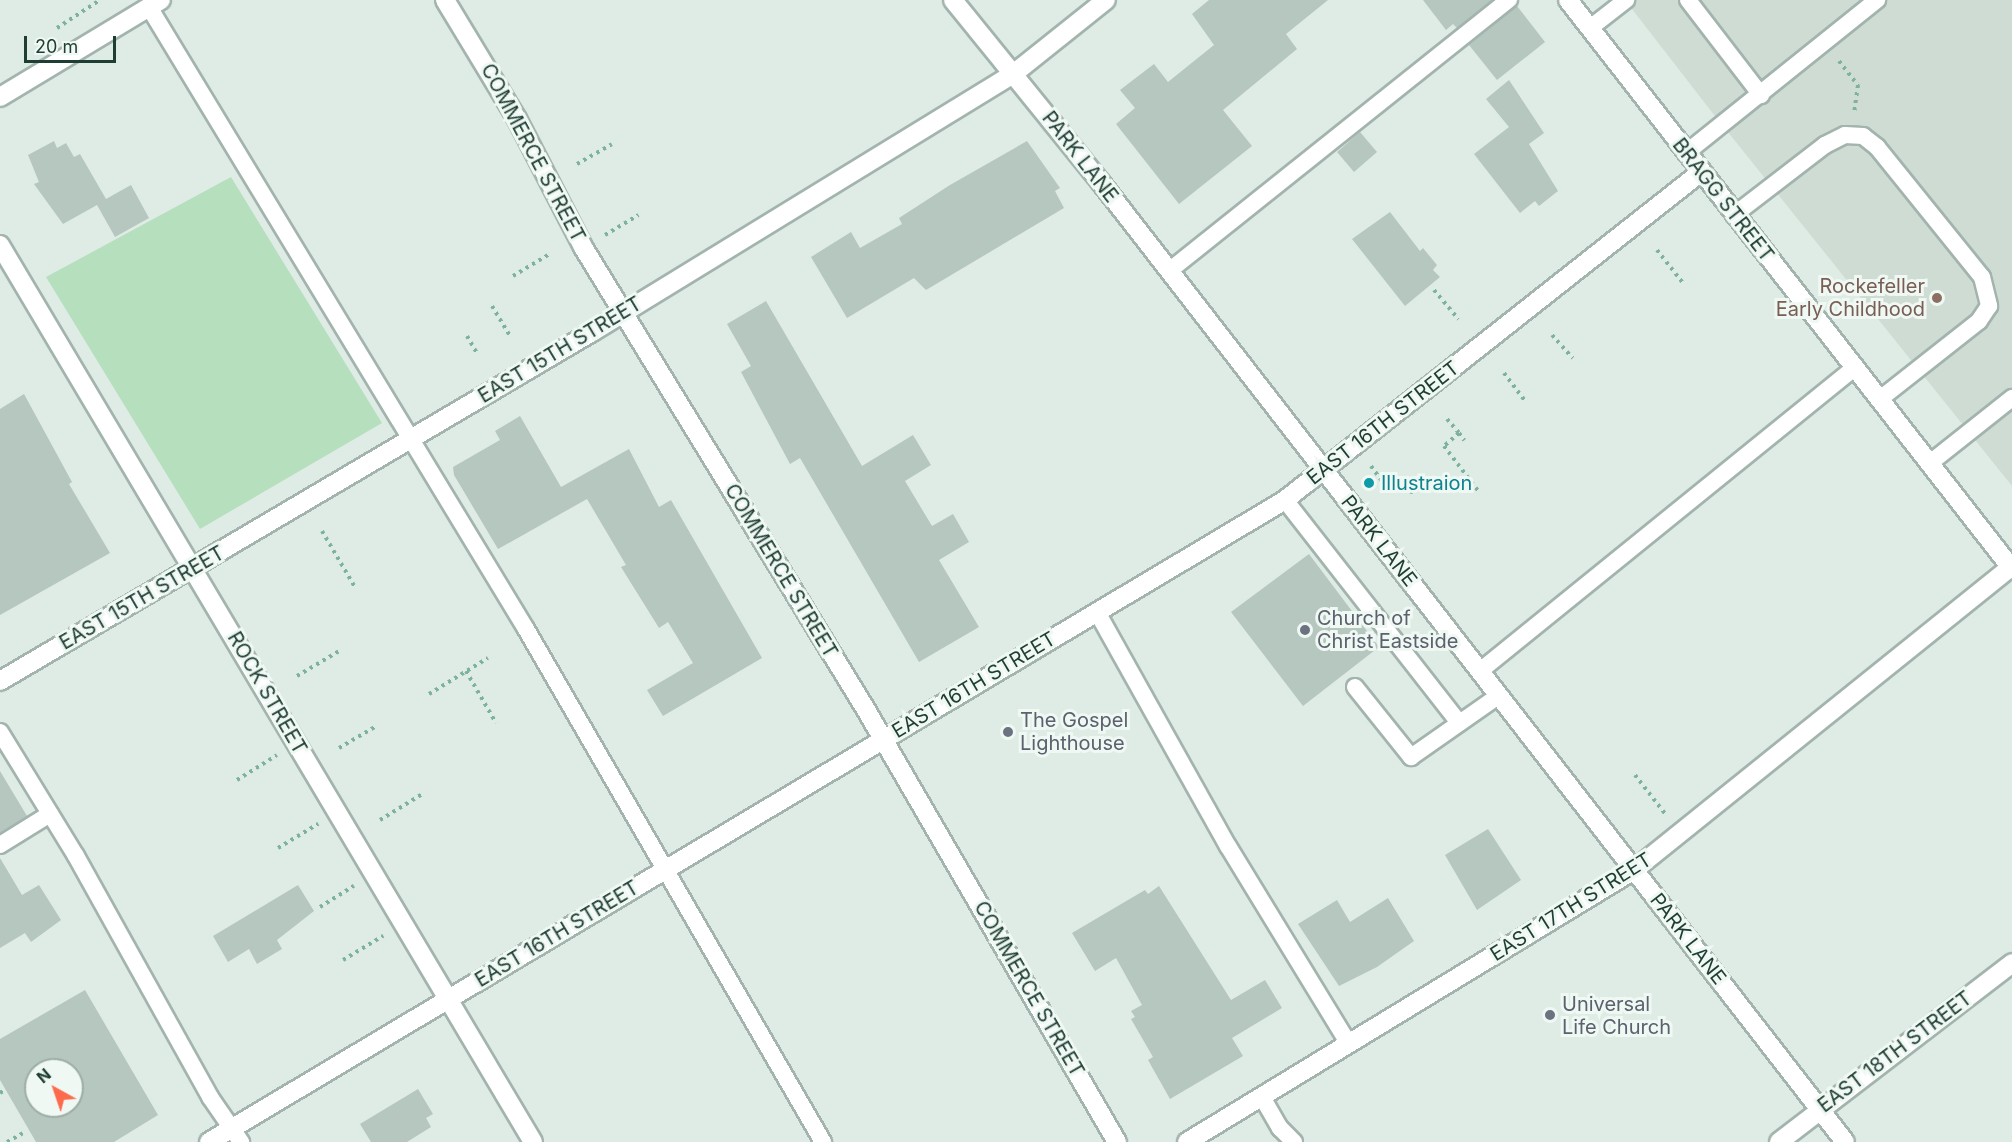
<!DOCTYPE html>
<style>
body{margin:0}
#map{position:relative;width:2012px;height:1142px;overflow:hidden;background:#dfece6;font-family:Inter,sans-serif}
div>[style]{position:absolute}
.built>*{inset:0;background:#cedcd4}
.green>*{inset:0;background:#b6dfbe}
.building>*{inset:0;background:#b5c7be}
.path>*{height:4px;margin-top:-2px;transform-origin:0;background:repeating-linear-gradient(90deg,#7db29e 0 3px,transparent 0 7.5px)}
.roads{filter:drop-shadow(2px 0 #a2b4ad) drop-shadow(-2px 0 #a2b4ad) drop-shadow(0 2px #a2b4ad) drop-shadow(0 -2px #a2b4ad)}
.service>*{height:16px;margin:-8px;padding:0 8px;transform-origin:8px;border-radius:8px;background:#fff}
.minor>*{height:18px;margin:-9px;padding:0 9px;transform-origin:9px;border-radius:9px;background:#fff}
.tertiary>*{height:18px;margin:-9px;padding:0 9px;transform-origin:9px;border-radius:9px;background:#fff}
.secondary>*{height:18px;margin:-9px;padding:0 9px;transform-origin:9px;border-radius:9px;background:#fff}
.dots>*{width:16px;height:16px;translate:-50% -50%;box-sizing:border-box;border:3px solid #f0f8f4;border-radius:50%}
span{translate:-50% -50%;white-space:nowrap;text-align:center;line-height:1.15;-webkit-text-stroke:6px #f0f8f4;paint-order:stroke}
.street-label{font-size:20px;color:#1f3e33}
.education-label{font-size:20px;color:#785e54}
.right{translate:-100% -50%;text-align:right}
.culture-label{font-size:20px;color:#0d838f}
.left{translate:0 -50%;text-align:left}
.worship-label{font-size:20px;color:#5b616d}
.north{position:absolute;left:24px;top:1058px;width:60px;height:60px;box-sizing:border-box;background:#f0f8f4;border:2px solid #9caea7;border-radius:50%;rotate:320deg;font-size:16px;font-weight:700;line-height:24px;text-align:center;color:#1f3e33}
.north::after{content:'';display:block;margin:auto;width:21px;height:27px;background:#fd6b4c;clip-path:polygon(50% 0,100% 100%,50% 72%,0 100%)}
.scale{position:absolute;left:24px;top:36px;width:92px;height:27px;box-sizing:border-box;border:3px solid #1f3e33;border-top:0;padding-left:8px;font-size:18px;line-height:21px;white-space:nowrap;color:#1f3e33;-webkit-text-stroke:4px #f0f8f4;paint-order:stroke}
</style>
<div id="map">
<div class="built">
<i style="clip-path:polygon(1625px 0,2012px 0,2012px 486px,1711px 111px)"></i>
</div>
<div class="green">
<i style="clip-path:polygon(231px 177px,382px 423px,200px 529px,46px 277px)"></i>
</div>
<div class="building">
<i style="clip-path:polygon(1209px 0,1328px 0,1286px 34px,1297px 49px,1223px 110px,1252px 146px,1179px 204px,1116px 124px,1135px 108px,1120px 90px,1154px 64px,1168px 82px,1214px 45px,1192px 14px)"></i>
<i style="clip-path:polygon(1423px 0,1492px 0,1457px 28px,1453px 24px,1446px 30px)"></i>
<i style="clip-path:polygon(1517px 6px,1545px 42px,1497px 80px,1469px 45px)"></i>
<i style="clip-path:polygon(1509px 80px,1544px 133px,1529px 144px,1558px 191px,1539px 206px,1535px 201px,1520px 213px,1474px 154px,1509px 127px,1486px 99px)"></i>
<i style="clip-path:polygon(1360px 132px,1377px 152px,1354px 172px,1337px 152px)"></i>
<i style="clip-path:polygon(54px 141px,57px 148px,66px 143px,74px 157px,80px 154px,106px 199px,131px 185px,149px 218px,115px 237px,97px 205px,63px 224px,34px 184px,39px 182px,28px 155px)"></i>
<i style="clip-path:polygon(1027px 141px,1060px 188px,1055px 191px,1064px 208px,926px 290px,914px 278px,847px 318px,811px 257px,851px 232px,860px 248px,902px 224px,899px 218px,950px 185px)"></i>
<i style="clip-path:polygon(1390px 212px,1420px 251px,1423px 248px,1437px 265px,1433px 270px,1440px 277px,1405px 306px,1352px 239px)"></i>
<i style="clip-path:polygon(766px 301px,862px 466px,913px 435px,931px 465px,905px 481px,932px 526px,953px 514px,969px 542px,939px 560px,979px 627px,919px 662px,800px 458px,790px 464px,741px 372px,751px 366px,727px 324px)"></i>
<i style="clip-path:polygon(24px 394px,72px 482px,69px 484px,110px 553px,0 615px,0 409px)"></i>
<i style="clip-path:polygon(520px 416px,561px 487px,629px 449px,659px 507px,671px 500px,762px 658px,663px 716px,647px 690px,693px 663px,668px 622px,659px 628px,621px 567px,626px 565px,587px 499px,498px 549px,454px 475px,453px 467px,500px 440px,495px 431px)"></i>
<i style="clip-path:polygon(1309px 554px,1379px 647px,1303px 706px,1231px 612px)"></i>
<i style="clip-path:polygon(0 771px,27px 816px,0 833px)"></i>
<i style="clip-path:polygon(1488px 829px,1521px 880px,1477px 910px,1445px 855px)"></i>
<i style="clip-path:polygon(0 858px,22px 895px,39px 885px,61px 920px,31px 942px,25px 933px,0 948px)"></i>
<i style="clip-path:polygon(298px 885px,314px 911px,277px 940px,282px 949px,257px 964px,249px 949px,228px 962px,213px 936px)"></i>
<i style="clip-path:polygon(1159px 886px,1231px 1000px,1265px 980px,1282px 1008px,1232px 1038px,1243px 1056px,1170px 1099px,1148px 1060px,1153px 1057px,1131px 1019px,1135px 1017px,1131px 1011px,1142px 1005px,1116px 958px,1095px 971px,1072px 933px,1145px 890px,1148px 894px)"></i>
<i style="clip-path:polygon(1388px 898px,1414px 941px,1377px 967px,1339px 986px,1298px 924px,1337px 900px,1350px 922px)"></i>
<i style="clip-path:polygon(evenodd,85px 990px,158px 1115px,114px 1142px,36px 1142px,0 1080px,0 1039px,85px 990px,36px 1070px,72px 1070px,72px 1106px,36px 1106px,36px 1070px)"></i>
<i style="clip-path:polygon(418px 1089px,433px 1114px,426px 1118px,431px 1127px,407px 1142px,371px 1142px,360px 1124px)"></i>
</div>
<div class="path">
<i style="left:57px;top:28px;width:51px;rotate:-33.1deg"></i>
<i style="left:1839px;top:61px;width:31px;rotate:52deg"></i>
<i style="left:1858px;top:85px;width:28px;rotate:98deg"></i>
<i style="left:577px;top:164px;width:40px;rotate:-29.7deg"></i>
<i style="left:605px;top:235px;width:39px;rotate:-31deg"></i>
<i style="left:1657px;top:250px;width:42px;rotate:51.8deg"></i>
<i style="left:513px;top:276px;width:41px;rotate:-31deg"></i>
<i style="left:1434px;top:290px;width:38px;rotate:50deg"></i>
<i style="left:492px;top:306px;width:35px;rotate:59deg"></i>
<i style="left:1552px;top:335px;width:31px;rotate:48deg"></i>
<i style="left:467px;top:336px;width:22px;rotate:60deg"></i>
<i style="left:1504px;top:373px;width:36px;rotate:53deg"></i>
<i style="left:1447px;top:419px;width:18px;rotate:49deg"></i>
<i style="left:1459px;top:433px;width:20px;rotate:139deg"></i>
<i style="left:1444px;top:446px;width:58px;rotate:52.7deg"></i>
<i style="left:1459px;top:433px;width:9px;rotate:54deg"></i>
<i style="left:1371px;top:466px;width:19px;rotate:54deg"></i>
<i style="left:1382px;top:481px;width:33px;rotate:20deg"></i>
<i style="left:322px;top:531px;width:67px;rotate:59.6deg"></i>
<i style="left:466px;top:671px;width:60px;rotate:60deg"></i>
<i style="left:297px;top:676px;width:51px;rotate:-30.6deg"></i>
<i style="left:429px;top:694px;width:69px;rotate:-31.4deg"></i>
<i style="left:339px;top:748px;width:42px;rotate:-30.3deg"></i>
<i style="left:1635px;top:775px;width:51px;rotate:52.2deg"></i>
<i style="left:237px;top:780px;width:47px;rotate:-32deg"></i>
<i style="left:380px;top:820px;width:52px;rotate:-31.5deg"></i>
<i style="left:278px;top:848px;width:47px;rotate:-31deg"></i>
<i style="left:320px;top:907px;width:40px;rotate:-32deg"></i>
<i style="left:343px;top:960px;width:47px;rotate:-31deg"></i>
<i style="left:0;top:1093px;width:4px;rotate:-34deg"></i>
<i style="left:7px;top:1142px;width:21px;rotate:-29deg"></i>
</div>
<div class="roads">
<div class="service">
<i style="left:1688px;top:0;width:120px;rotate:52.5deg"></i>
<i style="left:149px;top:7px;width:727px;rotate:58.78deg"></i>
<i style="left:526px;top:629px;width:593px;rotate:59.93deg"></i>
<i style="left:1590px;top:28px;width:46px;rotate:-37.9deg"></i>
<i style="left:1686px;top:153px;width:245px;rotate:-38.7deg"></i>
<i style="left:1734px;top:215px;width:115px;rotate:-37.6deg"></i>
<i style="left:1825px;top:145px;width:22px;rotate:-27deg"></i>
<i style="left:1845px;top:135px;width:18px;rotate:3deg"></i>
<i style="left:1863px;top:136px;width:18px;rotate:38deg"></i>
<i style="left:1877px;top:147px;width:167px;rotate:51.1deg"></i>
<i style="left:1982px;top:277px;width:30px;rotate:76deg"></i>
<i style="left:1989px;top:306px;width:18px;rotate:124deg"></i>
<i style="left:1979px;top:321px;width:126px;rotate:141.8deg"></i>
<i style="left:1169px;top:271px;width:435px;rotate:-38.6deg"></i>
<i style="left:1930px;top:463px;width:105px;rotate:-38.4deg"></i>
<i style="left:1285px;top:500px;width:283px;rotate:52deg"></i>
<i style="left:1097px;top:612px;width:268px;rotate:60.8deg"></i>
<i style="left:1228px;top:846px;width:232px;rotate:58.6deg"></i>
<i style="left:1480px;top:671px;width:483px;rotate:-39deg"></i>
<i style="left:1355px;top:687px;width:90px;rotate:51.3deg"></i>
<i style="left:1411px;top:757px;width:106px;rotate:-35deg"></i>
<i style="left:0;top:732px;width:145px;rotate:58.5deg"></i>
<i style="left:76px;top:856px;width:276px;rotate:60.9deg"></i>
<i style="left:210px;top:1097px;width:55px;rotate:55.4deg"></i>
<i style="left:0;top:845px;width:59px;rotate:-31.8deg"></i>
<i style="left:1262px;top:1097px;width:36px;rotate:60deg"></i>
<i style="left:1280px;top:1128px;width:20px;rotate:45deg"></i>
</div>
<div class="minor">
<i style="left:953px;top:0;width:237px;rotate:51deg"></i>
<i style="left:1102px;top:184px;width:1212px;rotate:52.2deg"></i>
<i style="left:0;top:245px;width:1043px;rotate:59.28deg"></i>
<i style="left:209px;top:1142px;width:1253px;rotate:-30.82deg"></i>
<i style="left:1285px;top:500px;width:530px;rotate:-38.25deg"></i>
<i style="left:1779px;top:1142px;width:294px;rotate:-37.5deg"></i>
</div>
<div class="tertiary">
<i style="left:445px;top:0;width:139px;rotate:58.8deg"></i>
<i style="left:517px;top:119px;width:144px;rotate:62.7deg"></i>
<i style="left:583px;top:247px;width:540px;rotate:58.55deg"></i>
<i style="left:865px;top:708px;width:502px;rotate:59.86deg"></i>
<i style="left:1568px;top:0;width:722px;rotate:52.03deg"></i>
<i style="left:0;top:97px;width:188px;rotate:-31.1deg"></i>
<i style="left:0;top:681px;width:687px;rotate:-30.52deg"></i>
<i style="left:592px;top:332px;width:492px;rotate:-31.5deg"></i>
<i style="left:1012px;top:75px;width:120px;rotate:-38.6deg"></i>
</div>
<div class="secondary">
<i style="left:1187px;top:1142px;width:523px;rotate:-31.32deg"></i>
<i style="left:1634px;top:870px;width:485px;rotate:-38.8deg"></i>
</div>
</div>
<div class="dots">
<i style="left:1937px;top:298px;background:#8d6e63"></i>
<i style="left:1369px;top:483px;background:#0f9aa8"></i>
<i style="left:1305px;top:630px;background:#6b7280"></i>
<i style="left:1008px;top:732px;background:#6b7280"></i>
<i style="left:1550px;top:1015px;background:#6b7280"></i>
</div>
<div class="street-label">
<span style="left:533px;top:153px;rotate:62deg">COMMERCE STREET</span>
<span style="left:1080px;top:157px;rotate:52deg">PARK LANE</span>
<span style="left:1723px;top:200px;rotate:52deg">BRAGG STREET</span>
<span style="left:560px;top:350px;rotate:-31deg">EAST 15TH STREET</span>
<span style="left:1383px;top:423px;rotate:-38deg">EAST 16TH STREET</span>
<span style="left:1379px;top:541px;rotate:52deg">PARK LANE</span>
<span style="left:781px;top:571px;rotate:59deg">COMMERCE STREET</span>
<span style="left:142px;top:598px;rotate:-30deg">EAST 15TH STREET</span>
<span style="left:974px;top:685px;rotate:-31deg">EAST 16TH STREET</span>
<span style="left:267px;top:693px;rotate:60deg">ROCK STREET</span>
<span style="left:1571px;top:907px;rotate:-32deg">EAST 17TH STREET</span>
<span style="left:557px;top:934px;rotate:-31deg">EAST 16TH STREET</span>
<span style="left:1688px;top:939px;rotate:52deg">PARK LANE</span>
<span style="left:1029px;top:989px;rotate:60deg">COMMERCE STREET</span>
<span style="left:1895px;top:1052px;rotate:-37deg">EAST 18TH STREET</span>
</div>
<div class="education-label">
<span class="right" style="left:1925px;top:298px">Rockefeller<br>Early Childhood</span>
</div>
<div class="culture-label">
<span class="left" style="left:1381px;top:483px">Illustraion</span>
</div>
<div class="worship-label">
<span class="left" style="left:1317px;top:630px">Church of<br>Christ Eastside</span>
<span class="left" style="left:1020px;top:732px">The Gospel<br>Lighthouse</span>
<span class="left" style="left:1562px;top:1016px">Universal<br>Life Church</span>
</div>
<div class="north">N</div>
<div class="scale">20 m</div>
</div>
